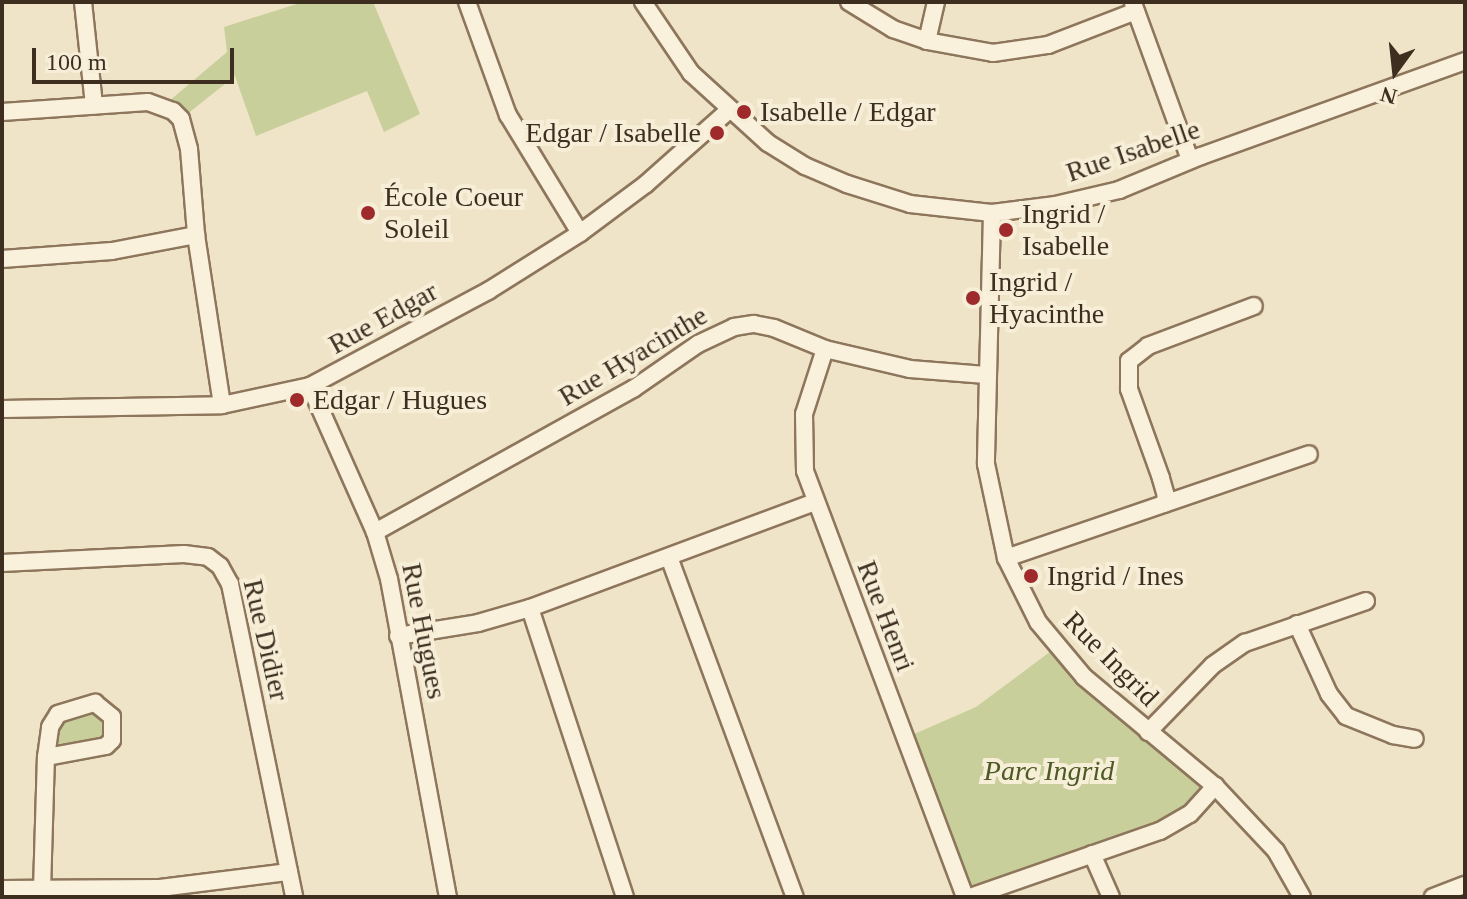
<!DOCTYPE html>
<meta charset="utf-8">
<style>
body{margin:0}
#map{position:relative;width:1467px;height:899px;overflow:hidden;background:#f0e4c8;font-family:"Times New Roman",serif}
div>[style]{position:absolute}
.green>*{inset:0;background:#c9cf9b}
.roads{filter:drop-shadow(2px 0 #8d765c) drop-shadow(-2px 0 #8d765c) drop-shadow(0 2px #8d765c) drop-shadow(0 -2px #8d765c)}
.minor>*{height:16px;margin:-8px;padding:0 8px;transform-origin:8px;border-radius:8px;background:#faf1dc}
.dots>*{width:22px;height:22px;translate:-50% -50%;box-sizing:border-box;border:4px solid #f7eed8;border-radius:50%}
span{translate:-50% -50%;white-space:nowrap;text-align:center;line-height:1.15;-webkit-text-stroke:8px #f7eed8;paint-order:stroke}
.poi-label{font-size:28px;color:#3d2e20}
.left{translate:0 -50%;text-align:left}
.right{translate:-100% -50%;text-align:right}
.street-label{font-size:28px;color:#3d2e20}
.park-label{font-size:28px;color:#4d5a26;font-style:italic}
.frame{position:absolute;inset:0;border:4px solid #3d2e20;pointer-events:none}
.north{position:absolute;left:1355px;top:32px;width:80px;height:80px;-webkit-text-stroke:6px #f7eed8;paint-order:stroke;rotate:195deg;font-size:22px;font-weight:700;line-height:32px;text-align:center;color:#3d2e20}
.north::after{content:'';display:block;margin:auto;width:28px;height:36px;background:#3d2e20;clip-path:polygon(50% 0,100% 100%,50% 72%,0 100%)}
.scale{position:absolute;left:32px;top:48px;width:202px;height:36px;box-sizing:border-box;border:4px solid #3d2e20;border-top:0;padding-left:10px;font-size:24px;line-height:28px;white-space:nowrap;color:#3d2e20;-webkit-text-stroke:6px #f7eed8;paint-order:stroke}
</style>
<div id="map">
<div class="green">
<i style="clip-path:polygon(303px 2px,373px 2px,420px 114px,384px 132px,367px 91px,256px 136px,235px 76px,181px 119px,162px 107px,227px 52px,224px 27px)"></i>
<i style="clip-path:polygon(1055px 648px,1215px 786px,1190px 814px,975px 895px,954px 877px,905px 738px,976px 707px)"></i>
<i style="clip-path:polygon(95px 703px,112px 717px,112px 740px,46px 757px,50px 727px)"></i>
</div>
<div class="roads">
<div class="minor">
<i style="left:83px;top:2px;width:104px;rotate:83.9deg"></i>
<i style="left:467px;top:2px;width:120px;rotate:70.1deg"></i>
<i style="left:508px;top:115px;width:138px;rotate:58.6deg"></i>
<i style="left:643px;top:2px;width:86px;rotate:55.9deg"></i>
<i style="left:691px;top:73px;width:104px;rotate:42.3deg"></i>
<i style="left:768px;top:143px;width:44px;rotate:31.9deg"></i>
<i style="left:805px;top:166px;width:46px;rotate:23.2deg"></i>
<i style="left:847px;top:184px;width:66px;rotate:17.6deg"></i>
<i style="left:910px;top:204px;width:82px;rotate:6.3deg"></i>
<i style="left:992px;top:213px;width:64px;rotate:-7.2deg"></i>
<i style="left:1055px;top:205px;width:66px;rotate:-13.2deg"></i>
<i style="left:1119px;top:190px;width:89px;rotate:-22.5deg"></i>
<i style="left:1201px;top:156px;width:281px;rotate:-19.8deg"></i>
<i style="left:849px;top:2px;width:52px;rotate:31.5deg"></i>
<i style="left:893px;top:29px;width:36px;rotate:19deg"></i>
<i style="left:927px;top:41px;width:67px;rotate:10.3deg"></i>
<i style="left:993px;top:53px;width:56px;rotate:-8.3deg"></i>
<i style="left:1048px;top:45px;width:94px;rotate:-21.1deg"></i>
<i style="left:1133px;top:3px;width:167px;rotate:70deg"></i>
<i style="left:927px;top:41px;width:40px;rotate:-77deg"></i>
<i style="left:2px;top:112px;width:146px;rotate:-3.9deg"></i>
<i style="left:148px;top:102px;width:27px;rotate:20deg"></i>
<i style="left:173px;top:111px;width:11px;rotate:45deg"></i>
<i style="left:181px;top:119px;width:31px;rotate:75deg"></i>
<i style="left:189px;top:149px;width:86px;rotate:85.3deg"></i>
<i style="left:196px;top:235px;width:172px;rotate:81.3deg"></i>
<i style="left:992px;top:213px;width:251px;rotate:91.4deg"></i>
<i style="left:986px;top:464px;width:96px;rotate:78deg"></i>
<i style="left:1006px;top:558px;width:72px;rotate:63.4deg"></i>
<i style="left:1038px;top:622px;width:72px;rotate:50.1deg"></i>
<i style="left:1084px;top:677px;width:170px;rotate:39.8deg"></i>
<i style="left:1215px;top:786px;width:89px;rotate:46.8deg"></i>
<i style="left:1276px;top:851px;width:53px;rotate:60.5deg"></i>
<i style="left:2px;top:259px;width:110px;rotate:-4.2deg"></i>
<i style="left:112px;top:251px;width:86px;rotate:-10.8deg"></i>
<i style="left:825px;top:349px;width:68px;rotate:107.9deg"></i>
<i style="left:804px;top:414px;width:57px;rotate:89deg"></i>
<i style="left:805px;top:471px;width:455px;rotate:69.4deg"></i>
<i style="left:310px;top:386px;width:160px;rotate:66deg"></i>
<i style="left:375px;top:532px;width:49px;rotate:73.4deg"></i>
<i style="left:389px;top:579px;width:323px;rotate:79.5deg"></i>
<i style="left:2px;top:409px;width:220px;rotate:-1deg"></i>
<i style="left:222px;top:405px;width:90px;rotate:-12.2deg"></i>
<i style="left:310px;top:386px;width:202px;rotate:-28.1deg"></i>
<i style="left:488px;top:291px;width:109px;rotate:-32.2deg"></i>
<i style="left:580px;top:233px;width:82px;rotate:-36.6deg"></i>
<i style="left:646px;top:184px;width:110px;rotate:-41.7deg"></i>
<i style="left:1164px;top:504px;width:8px;rotate:-76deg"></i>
<i style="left:1166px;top:496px;width:19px;rotate:-106deg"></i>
<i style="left:1161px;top:478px;width:95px;rotate:-109.8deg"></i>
<i style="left:1129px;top:389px;width:28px;rotate:-90deg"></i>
<i style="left:1129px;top:361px;width:24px;rotate:-38deg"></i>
<i style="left:1148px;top:346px;width:113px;rotate:-20.7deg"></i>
<i style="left:375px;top:532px;width:295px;rotate:-29deg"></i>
<i style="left:633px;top:389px;width:79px;rotate:-34.7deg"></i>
<i style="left:698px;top:344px;width:40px;rotate:-25deg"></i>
<i style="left:734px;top:327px;width:20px;rotate:-9deg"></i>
<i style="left:754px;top:324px;width:20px;rotate:11deg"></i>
<i style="left:774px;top:328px;width:55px;rotate:22.4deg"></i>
<i style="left:825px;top:349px;width:87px;rotate:13.2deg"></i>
<i style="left:910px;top:369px;width:76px;rotate:4.5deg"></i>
<i style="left:669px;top:557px;width:363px;rotate:69.7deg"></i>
<i style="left:1006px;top:558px;width:320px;rotate:-18.9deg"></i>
<i style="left:2px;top:563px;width:182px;rotate:-2.8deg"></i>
<i style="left:184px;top:554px;width:24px;rotate:7deg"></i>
<i style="left:208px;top:557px;width:15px;rotate:37deg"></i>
<i style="left:220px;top:566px;width:21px;rotate:61deg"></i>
<i style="left:230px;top:584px;width:319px;rotate:78.4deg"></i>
<i style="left:530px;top:608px;width:304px;rotate:71.8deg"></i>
<i style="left:1297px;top:624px;width:77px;rotate:65.4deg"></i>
<i style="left:1329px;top:694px;width:28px;rotate:52deg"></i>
<i style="left:1346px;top:716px;width:51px;rotate:22deg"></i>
<i style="left:1393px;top:735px;width:22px;rotate:10deg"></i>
<i style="left:398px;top:636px;width:81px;rotate:-9.2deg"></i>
<i style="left:478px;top:623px;width:54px;rotate:-16.1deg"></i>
<i style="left:530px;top:608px;width:304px;rotate:-20.4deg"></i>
<i style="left:1148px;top:732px;width:93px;rotate:-45.9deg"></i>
<i style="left:1213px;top:665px;width:39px;rotate:-35deg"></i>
<i style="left:1245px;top:643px;width:128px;rotate:-19.1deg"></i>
<i style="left:1092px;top:854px;width:47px;rotate:66.2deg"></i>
<i style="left:2px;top:889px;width:158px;rotate:-0.4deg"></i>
<i style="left:160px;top:888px;width:130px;rotate:-7.1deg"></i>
<i style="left:42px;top:890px;width:133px;rotate:-88.3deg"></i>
<i style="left:46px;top:757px;width:30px;rotate:-82deg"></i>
<i style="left:50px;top:727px;width:15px;rotate:-58deg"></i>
<i style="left:58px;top:714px;width:39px;rotate:-17deg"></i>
<i style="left:95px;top:703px;width:22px;rotate:39deg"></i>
<i style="left:112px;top:717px;width:23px;rotate:90deg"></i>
<i style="left:112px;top:740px;width:8px;rotate:135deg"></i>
<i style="left:106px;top:746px;width:61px;rotate:169.6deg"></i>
<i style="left:970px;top:897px;width:201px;rotate:-19.2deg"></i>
<i style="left:1160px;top:831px;width:34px;rotate:-30deg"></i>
<i style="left:1190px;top:814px;width:38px;rotate:-48deg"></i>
<i style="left:1433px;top:897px;width:34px;rotate:-21deg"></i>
</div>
</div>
<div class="dots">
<i style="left:744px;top:112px;background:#9e2a2b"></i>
<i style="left:717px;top:133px;background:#9e2a2b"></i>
<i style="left:368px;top:213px;background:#9e2a2b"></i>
<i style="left:1006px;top:230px;background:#9e2a2b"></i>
<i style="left:973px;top:298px;background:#9e2a2b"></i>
<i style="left:297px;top:400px;background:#9e2a2b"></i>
<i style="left:1031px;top:576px;background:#9e2a2b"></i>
</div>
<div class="poi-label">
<span class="left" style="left:760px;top:112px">Isabelle / Edgar</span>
<span class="right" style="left:701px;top:133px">Edgar / Isabelle</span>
<span class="left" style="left:384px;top:213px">École Coeur<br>Soleil</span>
<span class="left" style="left:1022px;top:230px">Ingrid /<br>Isabelle</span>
<span class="left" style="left:989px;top:298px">Ingrid /<br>Hyacinthe</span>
<span class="left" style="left:313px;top:400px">Edgar / Hugues</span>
<span class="left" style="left:1047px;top:576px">Ingrid / Ines</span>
</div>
<div class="street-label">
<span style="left:1133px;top:151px;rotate:-19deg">Rue Isabelle</span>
<span style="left:383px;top:318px;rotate:-29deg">Rue Edgar</span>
<span style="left:633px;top:356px;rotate:-31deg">Rue Hyacinthe</span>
<span style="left:886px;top:616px;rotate:69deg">Rue Henri</span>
<span style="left:424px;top:631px;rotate:79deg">Rue Hugues</span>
<span style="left:266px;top:640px;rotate:77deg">Rue Didier</span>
<span style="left:1111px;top:659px;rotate:45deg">Rue Ingrid</span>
</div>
<div class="park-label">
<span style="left:1049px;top:771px">Parc Ingrid</span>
</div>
<div class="frame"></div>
<div class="north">N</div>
<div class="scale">100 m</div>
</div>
